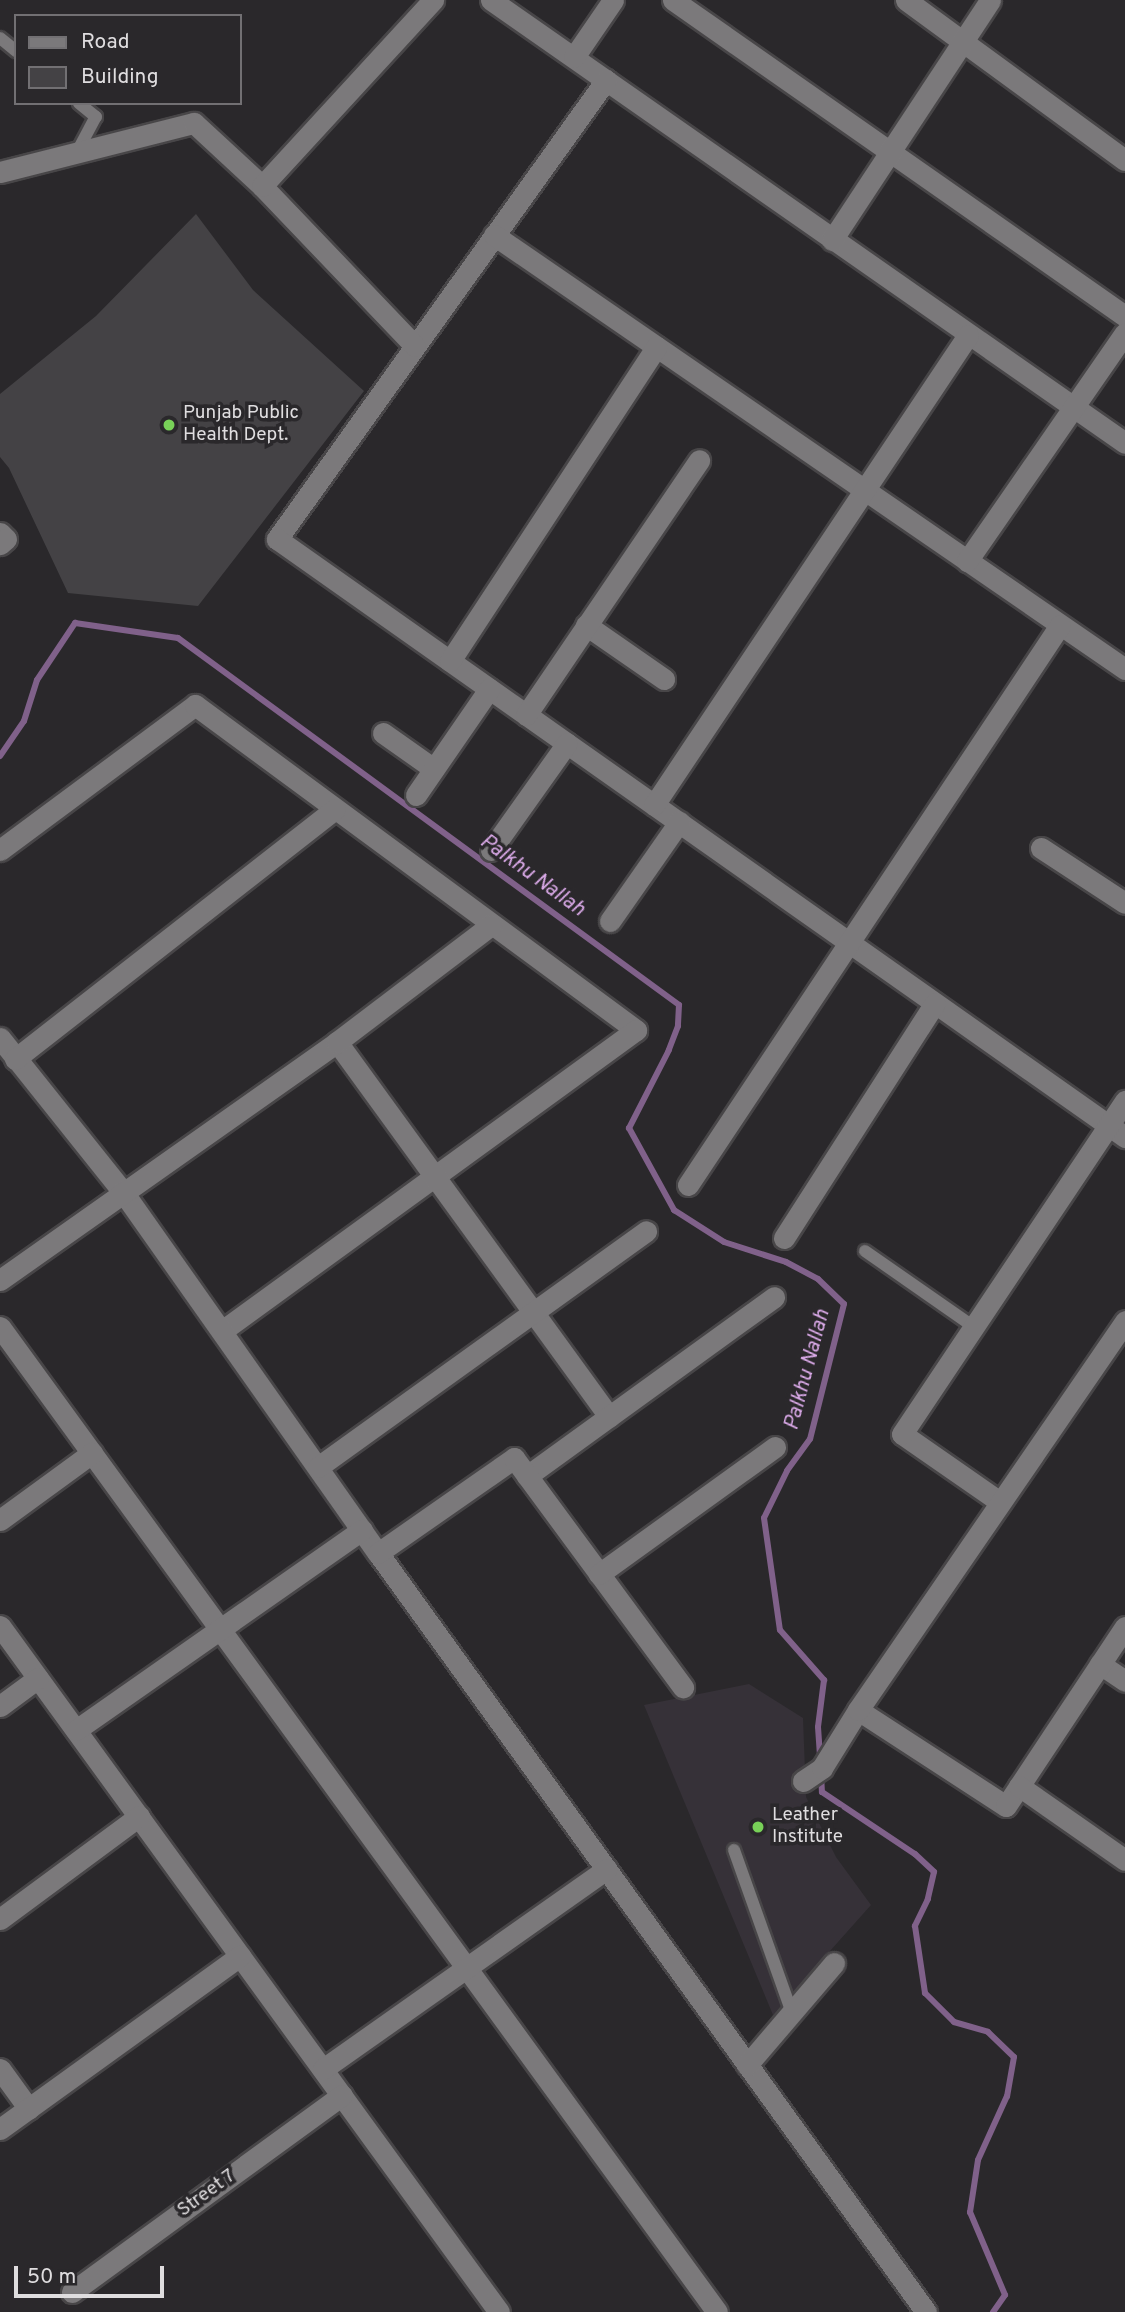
<!DOCTYPE html>
<style>
body{margin:0}
#map{position:relative;width:1125px;height:2312px;overflow:hidden;background:#2a282b;font-family:Overpass,sans-serif}
div>[style]{position:absolute}
.built>*{inset:0;background:#363138}
.stream>*{height:6px;margin:-3px;padding:0 3px;transform-origin:3px;border-radius:3px;background:#80618a}
.building>*{inset:0;background:#444245}
.roads{filter:drop-shadow(2px 0 #484648) drop-shadow(-2px 0 #484648) drop-shadow(0 2px #484648) drop-shadow(0 -2px #484648)}
.service>*{height:12px;margin:-6px;padding:0 6px;transform-origin:6px;border-radius:6px;background:#7b797b}
.minor>*{height:21px;margin:-10.5px;padding:0 10.5px;transform-origin:10.5px;border-radius:10.5px;background:#7b797b}
.dots>*{width:19px;height:19px;translate:-50% -50%;box-sizing:border-box;border:4px solid #2a282b;border-radius:50%}
span{translate:-50% -50%;white-space:nowrap;text-align:center;line-height:1.15;-webkit-text-stroke:7px #2a282b;paint-order:stroke}
.poi-label{font-size:19px;color:#dfdddf}
.left{translate:0 -50%;text-align:left}
.street-label{font-size:19px;color:#dfdddf}
.water-label{font-size:21px;color:#dbaae9;font-style:italic}
.legend{position:absolute;left:14px;top:14px;width:228px;height:91px;box-sizing:border-box;background:#2a282b;border:2px solid #727073;margin:0;padding:9px 12px;list-style:none;font-size:21px;color:#dfdddf}
.legend li{display:flex;align-items:center;gap:14px;height:35px}
.legend b{width:35px;border:2px solid #727073}
.scale{position:absolute;left:14px;top:2266px;width:150px;height:32px;box-sizing:border-box;border:4px solid #dfdddf;border-top:0;padding-left:9px;font-size:21px;line-height:24px;white-space:nowrap;color:#dfdddf;-webkit-text-stroke:5px #2a282b;paint-order:stroke}
</style>
<div id="map">
<div class="built">
<i style="clip-path:polygon(749px 1684px,803px 1718px,806px 1797px,836px 1857px,871px 1905px,773px 2015px,644px 1705px)"></i>
</div>
<div class="stream">
<i style="left:0;top:756px;width:42px;rotate:-55.6deg"></i>
<i style="left:24px;top:721px;width:43px;rotate:-72.4deg"></i>
<i style="left:37px;top:680px;width:69px;rotate:-56.3deg"></i>
<i style="left:75px;top:623px;width:104px;rotate:8.3deg"></i>
<i style="left:178px;top:638px;width:621px;rotate:36.22deg"></i>
<i style="left:679px;top:1005px;width:21px;rotate:93deg"></i>
<i style="left:678px;top:1026px;width:26px;rotate:111deg"></i>
<i style="left:669px;top:1050px;width:88px;rotate:117.1deg"></i>
<i style="left:629px;top:1128px;width:94px;rotate:61.2deg"></i>
<i style="left:674px;top:1210px;width:59px;rotate:32.6deg"></i>
<i style="left:724px;top:1242px;width:65px;rotate:17.9deg"></i>
<i style="left:786px;top:1262px;width:36px;rotate:28deg"></i>
<i style="left:818px;top:1279px;width:36px;rotate:44deg"></i>
<i style="left:844px;top:1304px;width:139px;rotate:104.1deg"></i>
<i style="left:810px;top:1439px;width:39px;rotate:126deg"></i>
<i style="left:787px;top:1471px;width:52px;rotate:116.1deg"></i>
<i style="left:764px;top:1518px;width:113px;rotate:81.9deg"></i>
<i style="left:780px;top:1630px;width:67px;rotate:48.7deg"></i>
<i style="left:824px;top:1680px;width:47px;rotate:97.3deg"></i>
<i style="left:818px;top:1727px;width:32px;rotate:86deg"></i>
<i style="left:821px;top:1774px;width:18px;rotate:87deg"></i>
<i style="left:822px;top:1792px;width:112px;rotate:33.7deg"></i>
<i style="left:915px;top:1854px;width:26px;rotate:43deg"></i>
<i style="left:934px;top:1872px;width:28px;rotate:103deg"></i>
<i style="left:928px;top:1899px;width:30px;rotate:116deg"></i>
<i style="left:915px;top:1926px;width:68px;rotate:81.5deg"></i>
<i style="left:925px;top:1993px;width:41px;rotate:45deg"></i>
<i style="left:954px;top:2022px;width:35px;rotate:16deg"></i>
<i style="left:988px;top:2032px;width:36px;rotate:44deg"></i>
<i style="left:1014px;top:2057px;width:40px;rotate:100deg"></i>
<i style="left:1007px;top:2096px;width:70px;rotate:114.4deg"></i>
<i style="left:978px;top:2160px;width:53px;rotate:98.7deg"></i>
<i style="left:970px;top:2212px;width:90px;rotate:67.1deg"></i>
<i style="left:1005px;top:2295px;width:21px;rotate:125deg"></i>
</div>
<div class="building">
<i style="clip-path:polygon(196px 214px,253px 290px,364px 391px,198px 606px,68px 593px,9px 468px,0 457px,0 394px,96px 316px)"></i>
</div>
<div class="roads">
<div class="service">
<i style="left:0;top:38px;width:21px;rotate:39deg"></i>
<i style="left:77px;top:152px;width:40px;rotate:-62deg"></i>
<i style="left:96px;top:117px;width:22px;rotate:-141deg"></i>
<i style="left:865px;top:1251px;width:133px;rotate:34.9deg"></i>
<i style="left:734px;top:1850px;width:173px;rotate:70.4deg"></i>
</div>
<div class="minor">
<i style="left:491px;top:0;width:773px;rotate:34.94deg"></i>
<i style="left:673px;top:0;width:552px;rotate:34.96deg"></i>
<i style="left:906px;top:0;width:271px;rotate:36.2deg"></i>
<i style="left:574px;top:57px;width:69px;rotate:-55.6deg"></i>
<i style="left:606px;top:80px;width:565px;rotate:125.63deg"></i>
<i style="left:277px;top:539px;width:1038px;rotate:35.19deg"></i>
<i style="left:0;top:172px;width:200px;rotate:-14.2deg"></i>
<i style="left:194px;top:123px;width:93px;rotate:42.8deg"></i>
<i style="left:262px;top:186px;width:221px;rotate:46.3deg"></i>
<i style="left:262px;top:186px;width:253px;rotate:-47.4deg"></i>
<i style="left:494px;top:235px;width:766px;rotate:34.52deg"></i>
<i style="left:832px;top:240px;width:287px;rotate:-56.6deg"></i>
<i style="left:0;top:533px;width:8px;rotate:45deg"></i>
<i style="left:6px;top:539px;width:8px;rotate:140deg"></i>
<i style="left:967px;top:561px;width:277px;rotate:-55.3deg"></i>
<i style="left:586px;top:625px;width:95px;rotate:34.7deg"></i>
<i style="left:450px;top:661px;width:376px;rotate:-56.7deg"></i>
<i style="left:526px;top:715px;width:308px;rotate:-55.8deg"></i>
<i style="left:383px;top:733px;width:62px;rotate:35.2deg"></i>
<i style="left:416px;top:795px;width:129px;rotate:-55.4deg"></i>
<i style="left:654px;top:805px;width:565px;rotate:-56.25deg"></i>
<i style="left:1041px;top:848px;width:100px;rotate:33.2deg"></i>
<i style="left:0;top:850px;width:243px;rotate:-36.6deg"></i>
<i style="left:195px;top:705px;width:548px;rotate:36.39deg"></i>
<i style="left:636px;top:1030px;width:512px;rotate:143.98deg"></i>
<i style="left:491px;top:850px;width:131px;rotate:-54.6deg"></i>
<i style="left:610px;top:921px;width:121px;rotate:-55.1deg"></i>
<i style="left:0;top:1038px;width:197px;rotate:51.4deg"></i>
<i style="left:123px;top:1192px;width:442px;rotate:54.8deg"></i>
<i style="left:378px;top:1553px;width:936px;rotate:54.17deg"></i>
<i style="left:337px;top:1042px;width:463px;rotate:54deg"></i>
<i style="left:15px;top:1059px;width:406px;rotate:-38deg"></i>
<i style="left:688px;top:1185px;width:672px;rotate:-56.4deg"></i>
<i style="left:784px;top:1238px;width:279px;rotate:-57.3deg"></i>
<i style="left:0;top:1280px;width:413px;rotate:-35.2deg"></i>
<i style="left:337px;top:1042px;width:193px;rotate:-37.2deg"></i>
<i style="left:0;top:1327px;width:1218px;rotate:53.95deg"></i>
<i style="left:318px;top:1467px;width:404px;rotate:-35.7deg"></i>
<i style="left:527px;top:1476px;width:305px;rotate:-35.9deg"></i>
<i style="left:1000px;top:1502px;width:119px;rotate:-145.2deg"></i>
<i style="left:902px;top:1434px;width:401px;rotate:-56.2deg"></i>
<i style="left:0;top:1520px;width:114px;rotate:-36.1deg"></i>
<i style="left:378px;top:1553px;width:166px;rotate:-34.9deg"></i>
<i style="left:514px;top:1458px;width:285px;rotate:53.6deg"></i>
<i style="left:599px;top:1574px;width:217px;rotate:-35.8deg"></i>
<i style="left:0;top:1626px;width:848px;rotate:53.97deg"></i>
<i style="left:1100px;top:1664px;width:30px;rotate:34deg"></i>
<i style="left:0;top:1706px;width:47px;rotate:-36.4deg"></i>
<i style="left:858px;top:1710px;width:176px;rotate:33deg"></i>
<i style="left:1006px;top:1806px;width:215px;rotate:-56.4deg"></i>
<i style="left:76px;top:1730px;width:349px;rotate:-35deg"></i>
<i style="left:803px;top:1781px;width:23px;rotate:-34deg"></i>
<i style="left:822px;top:1768px;width:68px;rotate:-58.2deg"></i>
<i style="left:858px;top:1710px;width:472px;rotate:-55.5deg"></i>
<i style="left:1019px;top:1786px;width:129px;rotate:34.9deg"></i>
<i style="left:0;top:1919px;width:173px;rotate:-36.5deg"></i>
<i style="left:747px;top:2065px;width:134px;rotate:-49.5deg"></i>
<i style="left:0;top:2069px;width:49px;rotate:54.1deg"></i>
<i style="left:323px;top:2069px;width:347px;rotate:-35.2deg"></i>
<i style="left:0;top:2129px;width:296px;rotate:-35.8deg"></i>
<i style="left:72px;top:2292px;width:334px;rotate:-36.1deg"></i>
</div>
</div>
<div class="dots">
<i style="left:169px;top:425px;background:#78d158"></i>
<i style="left:758px;top:1827px;background:#78d158"></i>
</div>
<div class="poi-label">
<span class="left" style="left:183px;top:425px">Punjab Public<br>Health Dept.</span>
<span class="left" style="left:772px;top:1827px">Leather<br>Institute</span>
</div>
<div class="street-label">
<span style="left:207px;top:2194px;rotate:-36deg">Street 7</span>
</div>
<div class="water-label">
<span style="left:532px;top:876px;rotate:36deg">Palkhu Nallah</span>
<span style="left:808px;top:1370px;rotate:-75deg">Palkhu Nallah</span>
</div>
<ul class="legend">
<li><b style="height:9px;background:#7b797b"></b>Road</li>
<li><b style="height:19px;background:#444245"></b>Building</li>
</ul>
<div class="scale">50 m</div>
</div>
